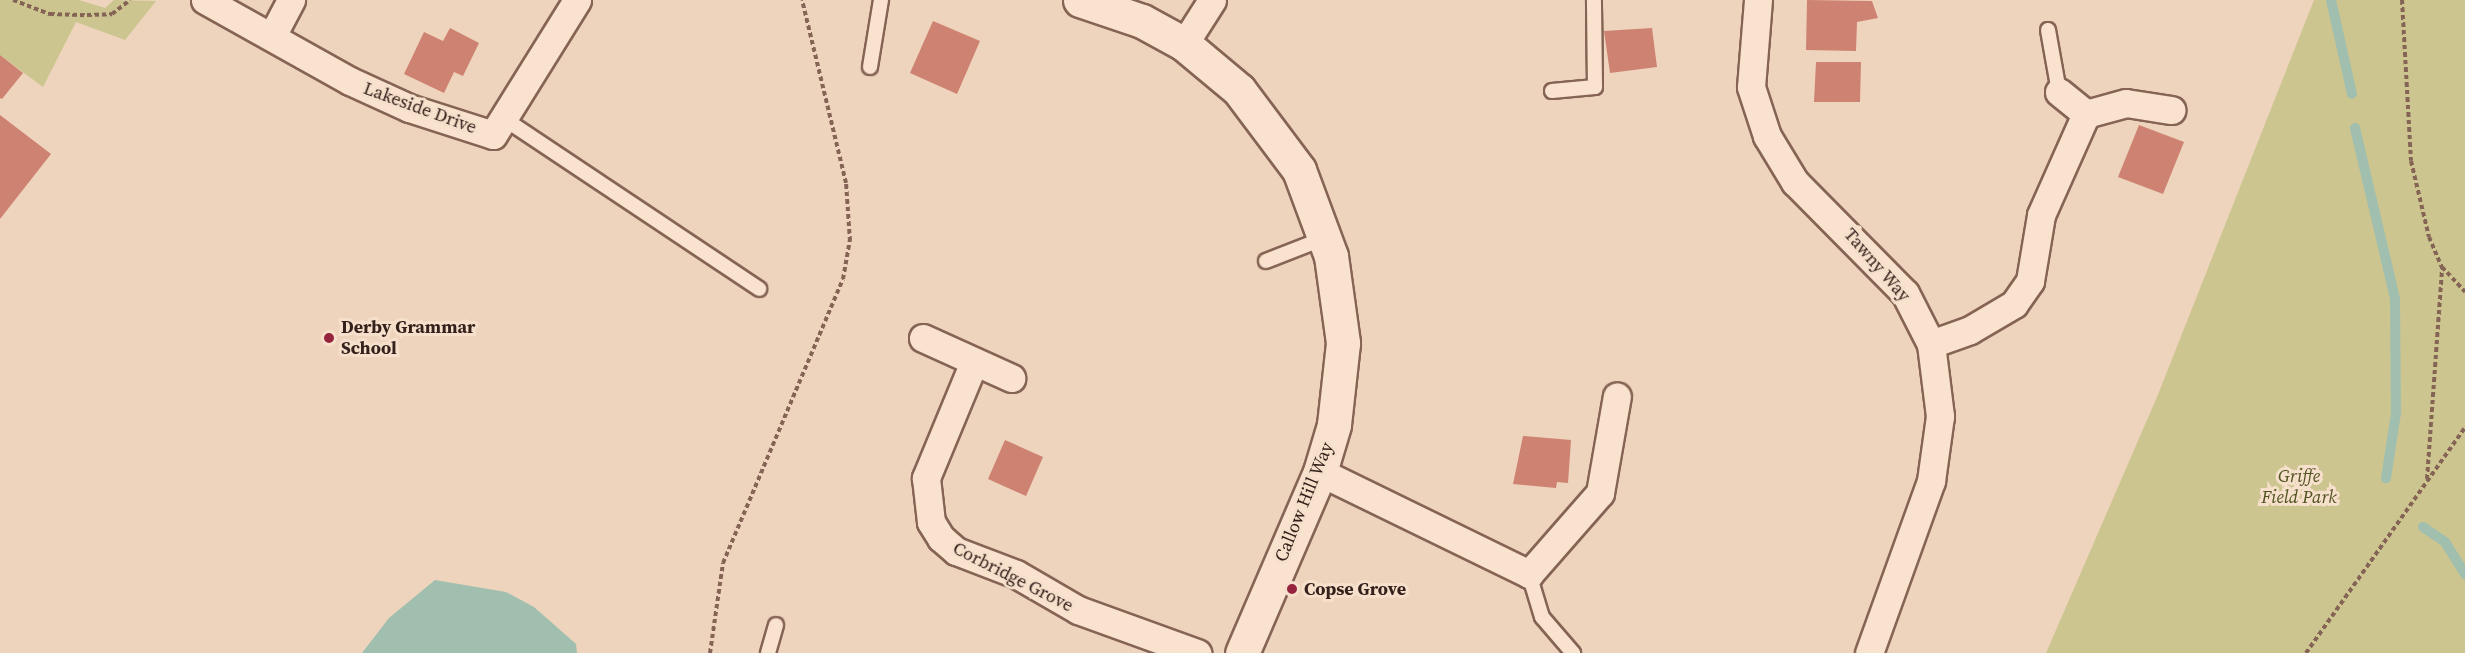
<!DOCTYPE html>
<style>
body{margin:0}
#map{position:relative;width:2465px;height:653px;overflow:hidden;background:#eed4bc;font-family:"Source Serif 4",serif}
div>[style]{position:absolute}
.green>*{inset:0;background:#ccc590}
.water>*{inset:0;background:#a0bfaf}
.stream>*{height:10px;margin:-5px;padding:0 5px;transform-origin:5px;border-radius:5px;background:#a0bfaf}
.building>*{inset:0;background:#ce8271}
.path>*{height:4px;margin-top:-2px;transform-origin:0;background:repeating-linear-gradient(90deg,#866455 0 4.5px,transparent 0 7.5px)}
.roads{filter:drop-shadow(2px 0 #866455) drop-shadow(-2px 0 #866455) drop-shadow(0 2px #866455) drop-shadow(0 -2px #866455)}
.service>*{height:14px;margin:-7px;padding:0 7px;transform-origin:7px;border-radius:7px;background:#f9e3cf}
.minor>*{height:27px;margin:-13.5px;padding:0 13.5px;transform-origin:13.5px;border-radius:13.5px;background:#f9e3cf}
.tertiary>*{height:33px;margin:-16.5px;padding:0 16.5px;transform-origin:16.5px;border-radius:16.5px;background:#f9e3cf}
.dots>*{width:16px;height:16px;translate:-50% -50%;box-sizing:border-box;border:3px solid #f6e0cc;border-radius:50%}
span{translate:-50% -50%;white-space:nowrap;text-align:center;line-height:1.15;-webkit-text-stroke:6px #f6e0cc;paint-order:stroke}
.street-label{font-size:18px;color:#35211b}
.poi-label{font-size:18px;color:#35211b;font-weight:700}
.left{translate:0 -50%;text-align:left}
.park-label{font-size:18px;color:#505221;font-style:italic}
</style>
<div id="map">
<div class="green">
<i style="clip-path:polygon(0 0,79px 0,105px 8px,114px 0,156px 1px,125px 40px,76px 22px,43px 87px,0 55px)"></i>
<i style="clip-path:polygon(2314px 0,2465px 0,2465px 653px,2046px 653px,2157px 397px)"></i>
</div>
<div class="water">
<i style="clip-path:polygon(435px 580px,506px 592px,534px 607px,576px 644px,577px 653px,362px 653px,389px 618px)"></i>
</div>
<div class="stream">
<i style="left:2331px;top:0;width:96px;rotate:77.4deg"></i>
<i style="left:2355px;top:128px;width:176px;rotate:76.8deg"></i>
<i style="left:2395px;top:299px;width:114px;rotate:89.5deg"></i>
<i style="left:2396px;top:413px;width:66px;rotate:98.7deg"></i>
<i style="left:2423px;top:527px;width:27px;rotate:34deg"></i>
<i style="left:2445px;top:542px;width:38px;rotate:58deg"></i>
</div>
<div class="building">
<i style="clip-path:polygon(1807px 0,1872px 1px,1878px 18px,1857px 22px,1856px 51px,1806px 50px)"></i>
<i style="clip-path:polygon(933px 21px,980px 41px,957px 94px,910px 73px)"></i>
<i style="clip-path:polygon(450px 28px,479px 43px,463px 76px,454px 72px,444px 93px,404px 74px,424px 32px,443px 41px)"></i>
<i style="clip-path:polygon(1652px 28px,1657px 67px,1610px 73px,1604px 31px)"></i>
<i style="clip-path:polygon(0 55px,23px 73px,2px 99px,0 98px)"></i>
<i style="clip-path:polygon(1816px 62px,1861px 62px,1860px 102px,1814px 102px)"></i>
<i style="clip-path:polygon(0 115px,51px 154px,0 219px)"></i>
<i style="clip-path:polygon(2139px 125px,2184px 142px,2163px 194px,2118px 177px)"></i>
<i style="clip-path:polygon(1523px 436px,1571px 440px,1568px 483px,1557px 482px,1556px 488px,1513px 484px)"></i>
<i style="clip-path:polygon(1005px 440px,1043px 457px,1026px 496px,988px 479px)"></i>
</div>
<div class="path">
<i style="left:13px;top:0;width:40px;rotate:21deg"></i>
<i style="left:50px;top:14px;width:37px;rotate:2deg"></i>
<i style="left:87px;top:15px;width:25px;rotate:-2deg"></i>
<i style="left:112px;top:14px;width:23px;rotate:-38deg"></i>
<i style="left:2402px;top:0;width:161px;rotate:86.8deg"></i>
<i style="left:2411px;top:161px;width:78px;rotate:76.7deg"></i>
<i style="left:2429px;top:237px;width:33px;rotate:67deg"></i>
<i style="left:2442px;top:267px;width:34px;rotate:47deg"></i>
<i style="left:2427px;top:479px;width:212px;rotate:-85.9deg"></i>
<i style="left:710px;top:653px;width:91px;rotate:-81.8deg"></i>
<i style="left:723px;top:563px;width:308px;rotate:-67.1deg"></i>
<i style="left:843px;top:279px;width:39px;rotate:-80deg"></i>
<i style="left:850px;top:241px;width:58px;rotate:-93.9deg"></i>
<i style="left:846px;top:183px;width:188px;rotate:-103.5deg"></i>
<i style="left:2306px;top:653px;width:276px;rotate:-54.8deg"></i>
</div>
<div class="roads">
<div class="service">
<i style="left:2048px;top:30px;width:63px;rotate:79.9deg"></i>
<i style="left:870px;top:67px;width:68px;rotate:-80.7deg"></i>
<i style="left:1552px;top:91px;width:43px;rotate:-5.3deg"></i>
<i style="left:1595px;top:87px;width:87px;rotate:-90.7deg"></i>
<i style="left:503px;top:118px;width:308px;rotate:33.7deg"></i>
<i style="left:1266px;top:261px;width:63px;rotate:-21.3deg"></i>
<i style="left:1529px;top:574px;width:45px;rotate:73.2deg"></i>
<i style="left:1542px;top:617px;width:48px;rotate:49.3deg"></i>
<i style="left:768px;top:653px;width:29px;rotate:-74deg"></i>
</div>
<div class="minor">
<i style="left:205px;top:0;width:166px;rotate:29.2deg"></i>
<i style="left:350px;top:81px;width:65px;rotate:24.6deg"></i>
<i style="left:409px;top:108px;width:88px;rotate:17.8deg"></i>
<i style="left:493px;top:135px;width:159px;rotate:-58.1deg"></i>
<i style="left:1758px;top:0;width:87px;rotate:94.6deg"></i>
<i style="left:1751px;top:87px;width:52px;rotate:71.9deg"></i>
<i style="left:1767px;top:136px;width:54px;rotate:58.7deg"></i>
<i style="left:1795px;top:182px;width:156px;rotate:45.3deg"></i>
<i style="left:1905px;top:293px;width:57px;rotate:63deg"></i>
<i style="left:1931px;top:344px;width:73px;rotate:82.9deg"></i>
<i style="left:1940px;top:416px;width:66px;rotate:97.9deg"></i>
<i style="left:1931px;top:481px;width:183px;rotate:109.8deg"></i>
<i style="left:272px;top:36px;width:41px;rotate:-62.2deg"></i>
<i style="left:1184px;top:44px;width:52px;rotate:-57.5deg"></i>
<i style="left:2059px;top:92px;width:35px;rotate:39deg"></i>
<i style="left:923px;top:338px;width:97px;rotate:24.4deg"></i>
<i style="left:1931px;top:344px;width:41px;rotate:-19.7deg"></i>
<i style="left:1970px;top:330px;width:51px;rotate:-30.6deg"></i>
<i style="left:2014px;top:304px;width:28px;rotate:-55deg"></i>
<i style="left:2030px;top:281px;width:67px;rotate:-80.5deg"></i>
<i style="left:2041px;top:215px;width:111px;rotate:-66deg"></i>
<i style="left:2086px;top:114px;width:41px;rotate:-15.4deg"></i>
<i style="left:2126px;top:103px;width:46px;rotate:8.8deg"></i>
<i style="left:974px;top:362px;width:126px;rotate:112.5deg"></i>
<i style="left:926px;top:478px;width:44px;rotate:83.5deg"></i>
<i style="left:931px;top:522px;width:19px;rotate:58deg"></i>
<i style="left:941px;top:538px;width:20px;rotate:41deg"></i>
<i style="left:956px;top:551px;width:64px;rotate:21deg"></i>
<i style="left:1016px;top:574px;width:72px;rotate:30.1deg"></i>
<i style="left:1078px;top:610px;width:127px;rotate:19.9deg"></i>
<i style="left:1320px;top:472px;width:233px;rotate:26deg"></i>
<i style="left:1529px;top:574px;width:108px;rotate:-48.8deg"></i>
<i style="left:1600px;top:493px;width:98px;rotate:-80.1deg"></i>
</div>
<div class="tertiary">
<i style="left:1080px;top:0;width:65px;rotate:18.7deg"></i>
<i style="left:1142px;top:21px;width:48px;rotate:28.7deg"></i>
<i style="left:1184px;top:44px;width:72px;rotate:39.9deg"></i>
<i style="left:1239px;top:90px;width:100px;rotate:53.1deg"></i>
<i style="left:1299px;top:170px;width:92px;rotate:69.6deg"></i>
<i style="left:1331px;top:256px;width:88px;rotate:82.1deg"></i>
<i style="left:1343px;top:343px;width:82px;rotate:96.3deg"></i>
<i style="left:1334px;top:425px;width:49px;rotate:106.6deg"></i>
<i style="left:1320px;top:472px;width:197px;rotate:113.3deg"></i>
</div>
</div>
<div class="dots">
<i style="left:329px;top:338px;background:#96243f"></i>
<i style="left:1292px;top:589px;background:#96243f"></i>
</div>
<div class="street-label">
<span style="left:420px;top:108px;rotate:20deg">Lakeside Drive</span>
<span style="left:1877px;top:265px;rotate:49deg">Tawny Way</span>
<span style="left:1304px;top:502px;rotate:-68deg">Callow Hill Way</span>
<span style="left:1013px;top:577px;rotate:27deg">Corbridge Grove</span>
</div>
<div class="poi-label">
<span class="left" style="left:341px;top:338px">Derby Grammar<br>School</span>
<span class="left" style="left:1304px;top:589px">Copse Grove</span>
</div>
<div class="park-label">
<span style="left:2299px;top:487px">Griffe<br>Field Park</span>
</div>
</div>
